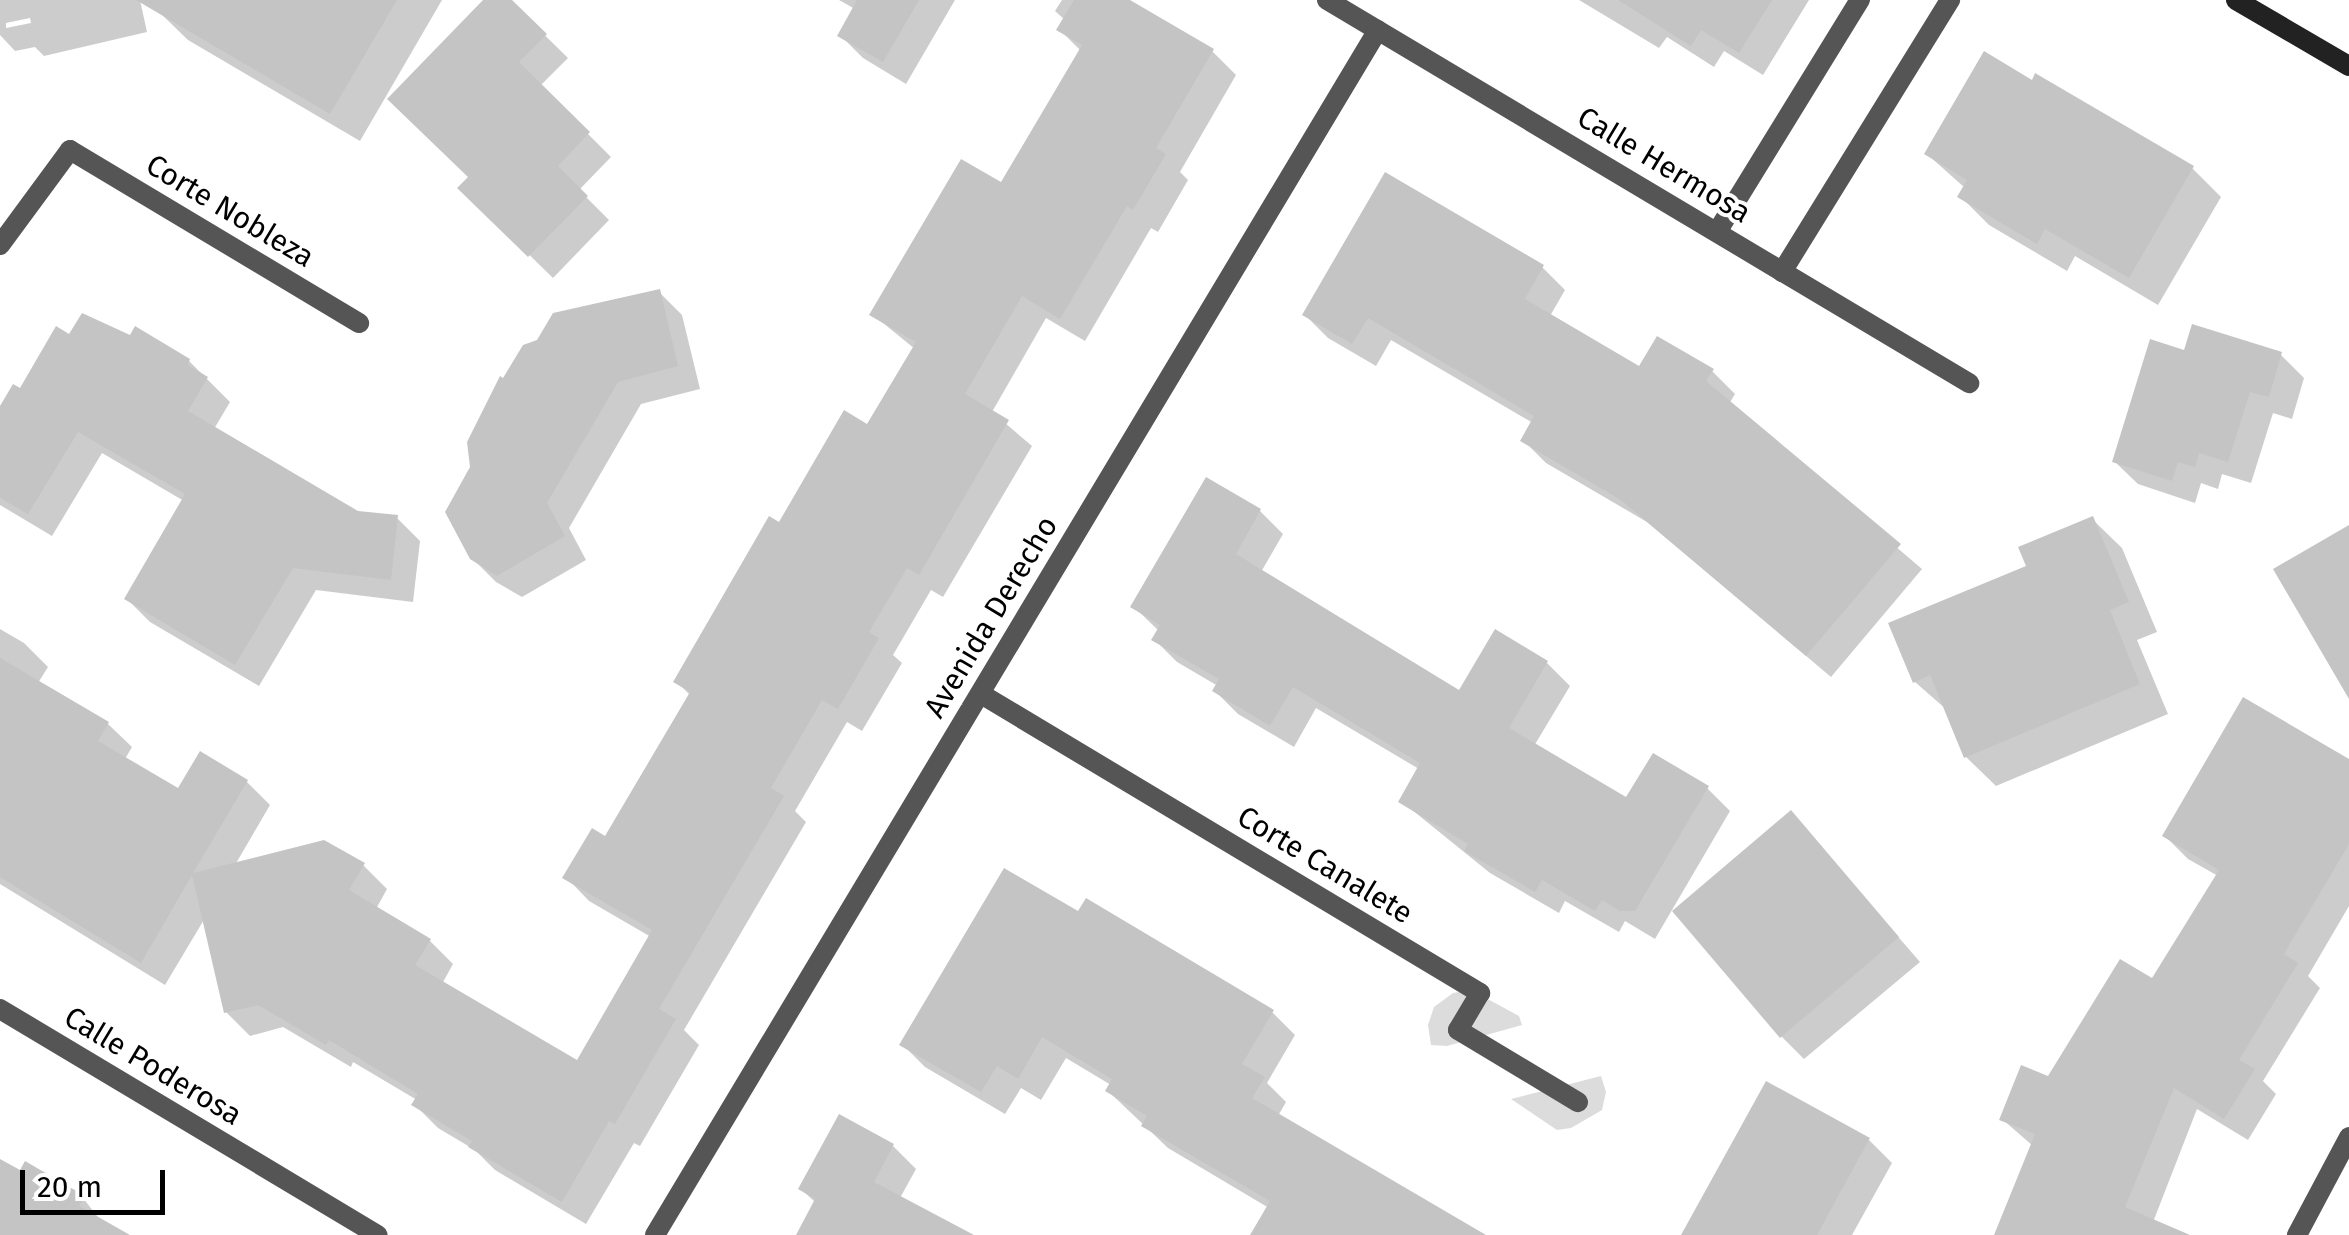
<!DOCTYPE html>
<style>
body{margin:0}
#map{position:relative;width:2349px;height:1235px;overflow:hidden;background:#fff;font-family:"Fira Sans",sans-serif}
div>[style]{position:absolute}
.green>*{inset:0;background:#dcdcdc}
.shadow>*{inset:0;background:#0003}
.building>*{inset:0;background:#c4c4c4}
.street>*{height:20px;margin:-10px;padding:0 10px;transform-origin:10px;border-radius:10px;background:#555}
.secondary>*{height:20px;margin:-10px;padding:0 10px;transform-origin:10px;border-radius:10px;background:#222}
span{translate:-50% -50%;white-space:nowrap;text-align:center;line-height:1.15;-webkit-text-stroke:8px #fff;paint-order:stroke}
.street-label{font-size:30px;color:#000}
.scale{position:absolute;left:20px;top:1170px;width:145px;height:45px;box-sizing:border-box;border:5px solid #000;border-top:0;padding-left:12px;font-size:30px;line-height:35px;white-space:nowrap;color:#000;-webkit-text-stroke:8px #fff;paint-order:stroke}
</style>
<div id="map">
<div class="green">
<i style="clip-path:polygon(1471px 990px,1519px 1016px,1522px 1025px,1447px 1046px,1431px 1045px,1428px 1025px,1434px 1007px,1453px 993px)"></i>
<i style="clip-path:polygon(1601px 1076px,1606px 1092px,1602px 1110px,1571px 1128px,1557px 1130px,1511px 1099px)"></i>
</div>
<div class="shadow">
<i style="clip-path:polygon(evenodd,0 0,140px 0,147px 32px,44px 56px,35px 47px,15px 51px,0 35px,0 0,30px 18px,31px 23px,6px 28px,6px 23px,30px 18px)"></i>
<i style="clip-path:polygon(165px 0,442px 0,360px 141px,188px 40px,158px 11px)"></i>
<i style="clip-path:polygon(487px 0,509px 0,568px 58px,540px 86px,611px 157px,579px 190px,609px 220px,553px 278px,461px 188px,471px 178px)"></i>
<i style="clip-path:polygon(839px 0,955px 0,906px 84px,863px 58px,840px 35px,855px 9px)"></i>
<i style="clip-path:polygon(1062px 0,1125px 0,1212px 51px,1236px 75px,1180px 172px,1188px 180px,1158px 232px,1151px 228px,1085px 341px,1046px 318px,992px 412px,1032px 446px,943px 597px,931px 590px,893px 655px,902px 663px,862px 731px,847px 722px,795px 811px,806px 822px,684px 1030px,699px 1045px,640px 1146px,634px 1143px,586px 1224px,495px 1170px,475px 1150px,438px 1128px,414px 1104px,417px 1100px,353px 1062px,351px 1067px,283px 1027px,250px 1036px,226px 1012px,205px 918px,165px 985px,0 884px,0 629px,24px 643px,48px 667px,38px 683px,108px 724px,132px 747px,125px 759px,179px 791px,247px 782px,270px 805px,235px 865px,363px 865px,387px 889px,376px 909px,430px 941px,453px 964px,442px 984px,578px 1063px,651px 937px,589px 901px,566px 877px,606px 839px,691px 696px,676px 681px,780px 525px,868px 427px,915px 349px,872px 314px,1002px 185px,1081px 51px,1059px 29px,1065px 20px,1055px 11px)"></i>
<i style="clip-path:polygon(1579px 0,1809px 0,1763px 75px,1724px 51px,1714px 67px,1667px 37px,1659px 48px)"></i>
<i style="clip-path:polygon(1927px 154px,2192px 168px,2221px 197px,2158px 305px,2075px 256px,2067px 271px,1989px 225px,1960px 196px,1965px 188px)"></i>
<i style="clip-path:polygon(1542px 267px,1565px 290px,1550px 316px,1640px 370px,1712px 371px,1735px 394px,1729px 404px,1922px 569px,1831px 677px,1647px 522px,1546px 463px,1523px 440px,1533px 423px,1391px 340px,1376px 366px,1328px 338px,1305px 315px)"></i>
<i style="clip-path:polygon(659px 292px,682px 315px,700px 389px,641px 404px,569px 528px,586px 560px,522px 597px,496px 582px,472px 558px,473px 468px,504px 381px)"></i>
<i style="clip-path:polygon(70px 337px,189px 361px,230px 402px,214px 429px,357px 513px,397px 518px,420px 541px,413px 602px,316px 590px,259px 686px,150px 622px,127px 599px,184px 501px,102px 453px,52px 536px,0 505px,0 410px)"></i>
<i style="clip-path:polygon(2185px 353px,2281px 355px,2304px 378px,2292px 419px,2273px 413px,2251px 483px,2222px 474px,2218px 489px,2201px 483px,2195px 503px,2138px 484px,2114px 461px)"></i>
<i style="clip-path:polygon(1207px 480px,1260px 511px,1283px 534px,1261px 572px,1460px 694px,1547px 663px,1570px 686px,1534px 746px,1627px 801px,1707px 788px,1730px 811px,1655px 939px,1625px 921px,1619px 932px,1565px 901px,1559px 913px,1490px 873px,1401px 801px,1419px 769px,1316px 708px,1294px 747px,1238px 714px,1215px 691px,1218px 686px,1177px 662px,1154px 639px,1159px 631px,1133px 606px)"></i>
<i style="clip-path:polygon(2092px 519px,2122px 548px,2157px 632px,2137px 640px,2168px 714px,1996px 786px,1966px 757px,1947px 710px,1915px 682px,2029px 567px)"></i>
<i style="clip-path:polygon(2349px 762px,2349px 906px,2308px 976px,2320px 988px,2263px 1081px,2276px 1094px,2248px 1140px,2197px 1109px,2148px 1235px,1997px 1235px,2033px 1146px,2002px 1119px,2152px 981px,2218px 876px,2188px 859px,2165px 836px)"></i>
<i style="clip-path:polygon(1791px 813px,1920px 962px,1804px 1059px,1781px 1036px)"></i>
<i style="clip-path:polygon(1079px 915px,1272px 1012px,1295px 1035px,1267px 1083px,1286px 1102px,1278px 1116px,1478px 1235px,1253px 1235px,1269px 1208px,1168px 1148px,1108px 1091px,1111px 1085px,1066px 1058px,1041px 1100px,1021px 1088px,1005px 1114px,925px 1067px,902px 1044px)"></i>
<i style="clip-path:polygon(1869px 1140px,1892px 1163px,1852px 1235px,1693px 1235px)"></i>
<i style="clip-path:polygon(893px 1146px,916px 1169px,900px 1198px,962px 1235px,798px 1235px,816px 1203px,801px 1189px)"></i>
<i style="clip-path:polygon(0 1162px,83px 1198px,104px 1225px,122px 1235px,0 1235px)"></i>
</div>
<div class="building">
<i style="clip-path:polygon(136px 0,397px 0,330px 114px)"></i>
<i style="clip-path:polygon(483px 0,512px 0,547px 34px,519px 62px,590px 132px,558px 166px,588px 196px,528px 257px,457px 188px,468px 177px,387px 99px)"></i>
<i style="clip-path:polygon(857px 0,919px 0,883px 62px,837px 36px)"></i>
<i style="clip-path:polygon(1074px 0,1130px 0,1214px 49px,1156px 148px,1166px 154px,1133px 210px,1127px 206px,1060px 319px,1022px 296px,965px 394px,1009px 420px,919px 575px,907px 568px,869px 632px,879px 638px,838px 709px,822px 700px,771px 788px,784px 796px,659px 1009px,676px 1019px,615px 1124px,609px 1121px,562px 1202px,468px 1147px,472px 1141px,411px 1105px,418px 1094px,329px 1040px,326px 1045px,258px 1005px,224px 1013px,192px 875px,141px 963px,0 877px,0 658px,109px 722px,98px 741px,178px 788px,200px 751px,248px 780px,193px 873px,324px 840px,365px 863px,349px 890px,431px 939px,415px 965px,577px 1060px,652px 930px,562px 878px,592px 828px,605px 836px,690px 692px,673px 682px,769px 516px,779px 522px,844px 410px,867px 424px,916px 342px,869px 315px,961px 159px,1001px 182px,1082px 45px,1056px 30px)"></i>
<i style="clip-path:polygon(1618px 0,1772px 0,1739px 53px,1701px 30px,1691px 46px)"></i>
<i style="clip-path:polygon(1984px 51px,2032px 80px,2035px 73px,2194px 166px,2129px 278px,2045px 229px,2037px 244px,1957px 197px,1967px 180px,1924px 154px)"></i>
<i style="clip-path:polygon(1385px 172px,1544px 265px,1525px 299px,1639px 366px,1657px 336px,1714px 369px,1706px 381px,1901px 544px,1806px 656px,1621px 500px,1520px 441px,1534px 416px,1368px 318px,1352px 344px,1302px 315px)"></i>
<i style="clip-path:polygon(660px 289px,678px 366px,618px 382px,547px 503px,565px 536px,497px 576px,470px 559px,445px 512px,470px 467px,467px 442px,500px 376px,503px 378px,523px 345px,537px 340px,553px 313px)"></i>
<i style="clip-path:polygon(82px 313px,130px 335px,135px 326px,190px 359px,188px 365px,208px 377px,188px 411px,358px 511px,398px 515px,391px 580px,293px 568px,235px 665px,124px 599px,185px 494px,78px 432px,28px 514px,0 498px,0 406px,13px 384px,20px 388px,56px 326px,69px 334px)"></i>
<i style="clip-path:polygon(2192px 324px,2282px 352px,2269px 397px,2250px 392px,2228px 462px,2199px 453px,2195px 467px,2178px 462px,2172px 481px,2112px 462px,2150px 339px,2184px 350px)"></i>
<i style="clip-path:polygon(1206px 477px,1261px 509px,1236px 554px,1459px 690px,1495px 629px,1548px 661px,1509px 728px,1626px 797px,1653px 753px,1709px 786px,1635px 911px,1620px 911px,1602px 900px,1595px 911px,1542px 880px,1535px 892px,1464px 851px,1468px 844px,1398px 802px,1420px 763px,1293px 687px,1270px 726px,1212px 691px,1219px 679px,1151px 640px,1160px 625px,1130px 607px)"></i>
<i style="clip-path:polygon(2093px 516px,2129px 602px,2110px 610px,2140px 684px,1964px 758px,1930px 675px,1913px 683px,1888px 623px,2026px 566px,2018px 547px)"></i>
<i style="clip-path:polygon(2349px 525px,2349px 699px,2273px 569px)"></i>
<i style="clip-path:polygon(2243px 697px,2349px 759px,2349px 844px,2284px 954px,2298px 963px,2239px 1060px,2255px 1069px,2224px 1119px,2174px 1088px,2125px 1207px,2190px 1235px,1994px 1235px,2035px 1134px,1999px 1120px,2021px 1065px,2048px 1076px,2120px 959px,2152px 978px,2219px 870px,2162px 836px)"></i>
<i style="clip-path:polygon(1791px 810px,1899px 937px,1780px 1038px,1672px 911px)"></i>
<i style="clip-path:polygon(1004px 868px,1078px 911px,1086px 898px,1274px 1010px,1242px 1064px,1265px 1077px,1252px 1098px,1486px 1235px,1250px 1235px,1270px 1201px,1141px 1126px,1147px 1116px,1105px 1091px,1112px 1079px,1042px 1037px,1018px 1079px,997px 1066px,981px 1092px,899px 1045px)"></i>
<i style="clip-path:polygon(1766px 1081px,1870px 1138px,1817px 1235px,1681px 1235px)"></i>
<i style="clip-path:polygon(839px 1114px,894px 1144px,874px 1182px,974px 1235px,796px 1235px,815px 1199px,798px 1189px)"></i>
<i style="clip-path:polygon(0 1159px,20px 1170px,25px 1161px,85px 1196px,79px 1206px,130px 1235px,0 1235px)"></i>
</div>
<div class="street">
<i style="left:1327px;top:0;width:748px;rotate:30.82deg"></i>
<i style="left:1717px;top:232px;width:273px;rotate:-58.4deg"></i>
<i style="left:0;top:245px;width:118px;rotate:-53.6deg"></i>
<i style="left:70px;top:150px;width:337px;rotate:30.9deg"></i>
<i style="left:1782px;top:272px;width:320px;rotate:-58.3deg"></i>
<i style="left:981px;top:694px;width:582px;rotate:30.93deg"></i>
<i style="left:1480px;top:993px;width:43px;rotate:120.7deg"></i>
<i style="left:1458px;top:1030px;width:140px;rotate:31deg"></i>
<i style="left:0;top:1009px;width:440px;rotate:30.9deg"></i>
<i style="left:655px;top:1235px;width:1405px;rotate:-59.04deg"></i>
<i style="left:2297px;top:1235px;width:111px;rotate:-62deg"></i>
</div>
<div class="secondary">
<i style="left:2236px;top:0;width:131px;rotate:30.3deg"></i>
</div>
<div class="street-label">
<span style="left:1664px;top:165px;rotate:31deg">Calle Hermosa</span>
<span style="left:230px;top:211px;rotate:31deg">Corte Nobleza</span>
<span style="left:991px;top:617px;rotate:-59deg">Avenida Derecho</span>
<span style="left:1325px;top:865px;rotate:31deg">Corte Canalete</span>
<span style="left:153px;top:1066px;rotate:31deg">Calle Poderosa</span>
</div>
<div class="scale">20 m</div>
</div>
